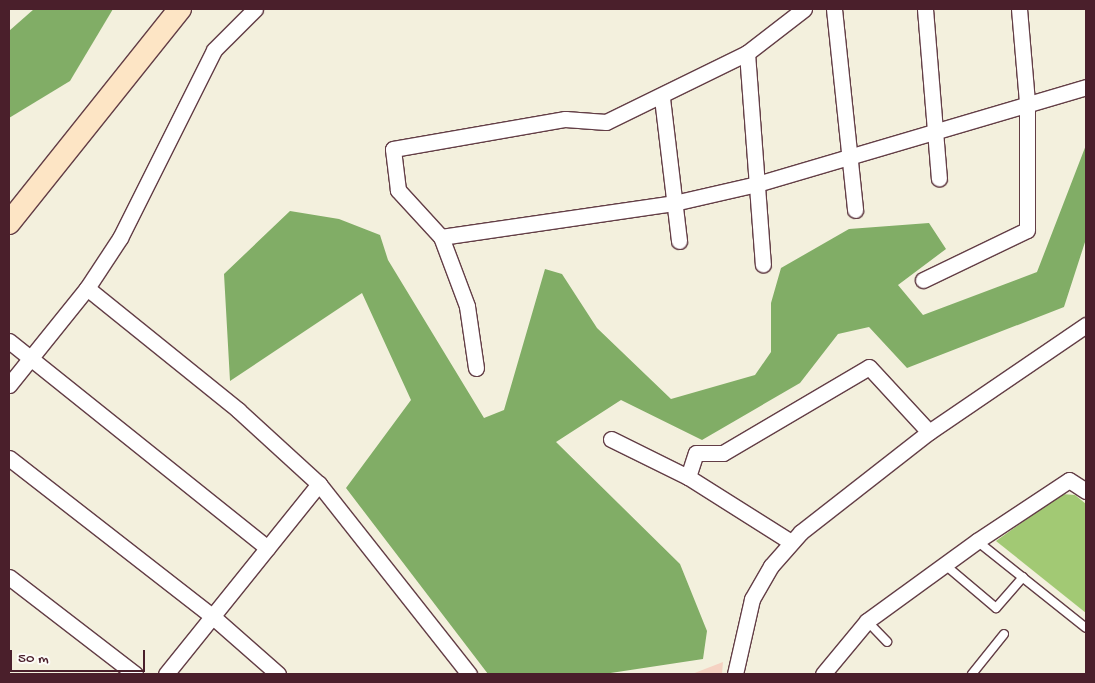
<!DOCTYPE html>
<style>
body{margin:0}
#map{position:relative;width:1095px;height:683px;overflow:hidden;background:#f3f0dd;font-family:"Gochi Hand",sans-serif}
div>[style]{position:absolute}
.built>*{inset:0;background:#f5d2c2}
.green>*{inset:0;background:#a2c974}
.forest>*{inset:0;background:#81ad66}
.roads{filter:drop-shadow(1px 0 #633e46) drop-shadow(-1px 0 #633e46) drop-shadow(0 1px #633e46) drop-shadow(0 -1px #633e46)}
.lane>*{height:8px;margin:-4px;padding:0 4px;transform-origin:4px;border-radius:4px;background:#fff}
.street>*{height:15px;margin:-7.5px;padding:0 7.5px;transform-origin:7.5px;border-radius:7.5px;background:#fff}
.secondary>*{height:22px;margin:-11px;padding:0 11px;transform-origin:11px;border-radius:11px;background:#fde5c5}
span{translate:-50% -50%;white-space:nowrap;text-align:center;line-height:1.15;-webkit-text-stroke:4px #fdfcf7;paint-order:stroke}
.frame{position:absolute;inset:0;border:10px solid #4a1f2b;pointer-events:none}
.scale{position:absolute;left:10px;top:650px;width:135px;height:22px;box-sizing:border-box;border:2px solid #4a1f2b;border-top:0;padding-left:6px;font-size:15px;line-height:18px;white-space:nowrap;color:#4a1f2b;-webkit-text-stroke:4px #fdfcf7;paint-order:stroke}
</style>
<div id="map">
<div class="built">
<i style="clip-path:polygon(723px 662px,722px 674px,692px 674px)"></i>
</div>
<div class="green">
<i style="clip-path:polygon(1062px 494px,1075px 495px,1086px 504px,1086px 613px,996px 541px)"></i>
</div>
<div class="forest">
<i style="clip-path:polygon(34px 9px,113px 9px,70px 81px,9px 118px,9px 31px)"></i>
<i style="clip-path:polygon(1086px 145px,1086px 239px,1064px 307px,907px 368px,869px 327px,838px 334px,800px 383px,702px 440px,621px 400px,556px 442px,680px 564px,707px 631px,703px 659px,604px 674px,488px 674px,346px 488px,411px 400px,362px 293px,230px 381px,224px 274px,290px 211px,339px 219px,380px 235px,388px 260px,484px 418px,504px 410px,545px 269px,562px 274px,597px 328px,671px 399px,755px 375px,771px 352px,771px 303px,781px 268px,849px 229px,929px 223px,946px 249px,898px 285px,923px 315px,1037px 272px)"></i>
</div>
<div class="roads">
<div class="lane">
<i style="left:977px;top:541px;width:139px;rotate:38.6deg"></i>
<i style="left:944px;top:564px;width:68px;rotate:40.2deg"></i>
<i style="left:996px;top:608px;width:41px;rotate:-48.9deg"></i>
<i style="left:867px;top:621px;width:29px;rotate:46deg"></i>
<i style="left:972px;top:674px;width:51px;rotate:-51.3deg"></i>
</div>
<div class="street">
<i style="left:834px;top:9px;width:202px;rotate:84deg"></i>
<i style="left:925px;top:9px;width:170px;rotate:85.3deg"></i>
<i style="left:747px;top:53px;width:212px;rotate:85.7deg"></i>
<i style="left:662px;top:98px;width:144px;rotate:83.2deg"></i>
<i style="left:441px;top:237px;width:235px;rotate:-8.3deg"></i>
<i style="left:674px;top:203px;width:85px;rotate:-12.9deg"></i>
<i style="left:757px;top:184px;width:343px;rotate:-16.4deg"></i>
<i style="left:923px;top:280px;width:115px;rotate:-25.7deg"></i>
<i style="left:1027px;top:230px;width:128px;rotate:-90deg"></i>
<i style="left:1027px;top:102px;width:93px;rotate:-94.9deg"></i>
<i style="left:87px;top:288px;width:194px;rotate:38.9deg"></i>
<i style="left:238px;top:410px;width:110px;rotate:42.4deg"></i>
<i style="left:319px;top:484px;width:242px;rotate:51.7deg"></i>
<i style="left:9px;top:341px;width:331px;rotate:38.7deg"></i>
<i style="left:476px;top:368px;width:63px;rotate:-98.3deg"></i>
<i style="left:467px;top:306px;width:74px;rotate:-110.6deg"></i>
<i style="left:441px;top:237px;width:64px;rotate:-132.5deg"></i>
<i style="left:398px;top:190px;width:41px;rotate:-97deg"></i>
<i style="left:393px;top:149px;width:175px;rotate:-9.9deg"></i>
<i style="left:565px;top:119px;width:41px;rotate:4.2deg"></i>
<i style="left:606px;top:122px;width:157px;rotate:-26.1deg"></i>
<i style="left:747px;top:53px;width:72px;rotate:-37.7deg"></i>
<i style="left:9px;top:385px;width:124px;rotate:-51.2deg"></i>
<i style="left:87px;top:288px;width:60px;rotate:-56.6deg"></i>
<i style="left:120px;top:238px;width:210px;rotate:-63.4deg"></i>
<i style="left:214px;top:50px;width:58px;rotate:-45deg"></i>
<i style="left:611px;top:439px;width:86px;rotate:26.3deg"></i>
<i style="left:688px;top:477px;width:122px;rotate:32.3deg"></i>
<i style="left:9px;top:458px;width:257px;rotate:37.9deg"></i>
<i style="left:212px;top:616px;width:88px;rotate:41.3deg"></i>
<i style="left:688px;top:477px;width:25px;rotate:-72deg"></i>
<i style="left:696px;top:453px;width:27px"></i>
<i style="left:723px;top:453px;width:169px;rotate:-30.5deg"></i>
<i style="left:869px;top:367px;width:88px;rotate:47.3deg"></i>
<i style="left:9px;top:577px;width:159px;rotate:37.6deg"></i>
<i style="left:166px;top:674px;width:244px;rotate:-51.2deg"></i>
<i style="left:735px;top:674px;width:77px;rotate:-77.2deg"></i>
<i style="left:752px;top:599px;width:38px;rotate:-60deg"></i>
<i style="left:771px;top:566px;width:45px;rotate:-48.6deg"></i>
<i style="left:801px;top:532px;width:162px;rotate:-38deg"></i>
<i style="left:929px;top:432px;width:190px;rotate:-34.3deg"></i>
<i style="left:823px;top:674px;width:69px;rotate:-50.3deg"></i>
<i style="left:867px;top:621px;width:136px;rotate:-36deg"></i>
<i style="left:977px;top:541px;width:110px;rotate:-33.5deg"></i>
<i style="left:1069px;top:480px;width:20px;rotate:33deg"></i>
</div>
<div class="secondary">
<i style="left:9px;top:223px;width:274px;rotate:-51.4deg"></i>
</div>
</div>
<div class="frame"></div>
<div class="scale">50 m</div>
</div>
